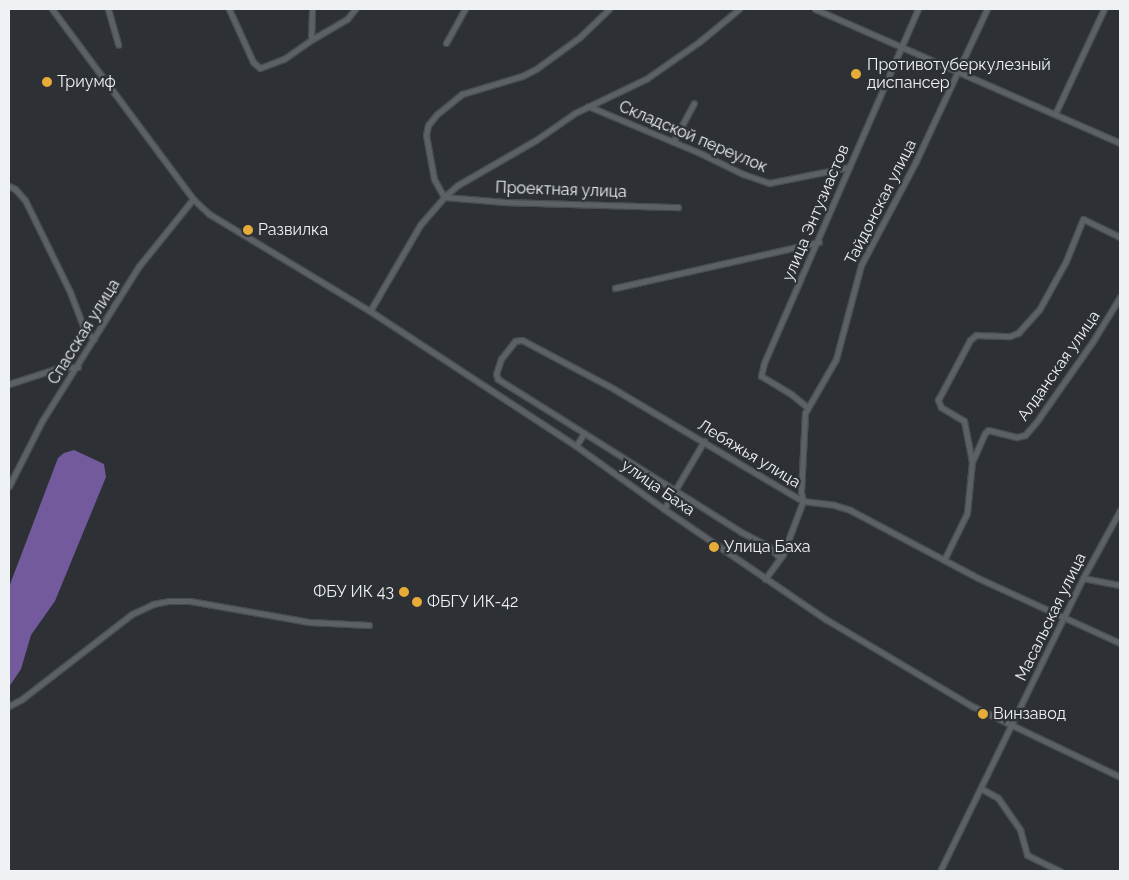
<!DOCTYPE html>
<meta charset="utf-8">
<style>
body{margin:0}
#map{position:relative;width:1129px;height:880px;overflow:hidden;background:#2d3135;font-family:Raleway,sans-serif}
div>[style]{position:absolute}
.forest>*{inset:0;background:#735a9d}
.roads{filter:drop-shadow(1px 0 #494d50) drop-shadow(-1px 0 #494d50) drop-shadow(0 1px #494d50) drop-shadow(0 -1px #494d50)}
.minor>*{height:5px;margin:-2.5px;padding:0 2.5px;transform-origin:2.5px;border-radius:2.5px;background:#5c6165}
.dots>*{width:14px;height:14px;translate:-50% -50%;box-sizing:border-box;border:2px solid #2d3135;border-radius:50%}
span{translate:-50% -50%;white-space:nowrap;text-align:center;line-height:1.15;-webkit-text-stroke:4.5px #2d3135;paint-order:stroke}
.poi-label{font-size:16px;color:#eff2f4}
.left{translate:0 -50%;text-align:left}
.right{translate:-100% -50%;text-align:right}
.street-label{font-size:16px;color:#eff2f4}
.frame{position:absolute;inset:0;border:10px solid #eff2f4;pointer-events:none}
</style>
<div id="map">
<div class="forest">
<i style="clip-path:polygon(74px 450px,104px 464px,106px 477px,55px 601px,31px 635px,21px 669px,9px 687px,9px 587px,58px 458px,64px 453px)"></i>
</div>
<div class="roads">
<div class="minor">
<i style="left:52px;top:9px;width:237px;rotate:53.4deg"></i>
<i style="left:193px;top:199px;width:22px;rotate:43deg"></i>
<i style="left:209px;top:214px;width:188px;rotate:31.1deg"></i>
<i style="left:370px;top:311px;width:246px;rotate:33.2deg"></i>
<i style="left:576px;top:446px;width:108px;rotate:35.6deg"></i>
<i style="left:664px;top:509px;width:197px;rotate:34.3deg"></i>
<i style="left:827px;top:620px;width:169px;rotate:30.7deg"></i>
<i style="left:972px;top:706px;width:164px;rotate:25.6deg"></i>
<i style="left:108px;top:9px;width:37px;rotate:74deg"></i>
<i style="left:229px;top:9px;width:58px;rotate:65.6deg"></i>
<i style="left:253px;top:62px;width:9px;rotate:41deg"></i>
<i style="left:260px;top:68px;width:26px;rotate:-21deg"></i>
<i style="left:284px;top:59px;width:33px;rotate:-35deg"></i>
<i style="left:311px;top:40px;width:31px;rotate:-88deg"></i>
<i style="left:609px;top:9px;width:40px;rotate:136deg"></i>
<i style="left:580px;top:37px;width:54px;rotate:144deg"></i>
<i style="left:536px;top:69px;width:16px;rotate:153deg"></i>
<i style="left:522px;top:76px;width:63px;rotate:163.3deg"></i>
<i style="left:462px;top:94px;width:32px;rotate:141deg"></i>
<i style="left:437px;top:114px;width:14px;rotate:129deg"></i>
<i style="left:428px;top:125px;width:10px;rotate:101deg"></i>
<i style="left:426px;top:135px;width:45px;rotate:79.7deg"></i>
<i style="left:434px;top:179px;width:21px;rotate:61deg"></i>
<i style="left:444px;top:197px;width:61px;rotate:4.7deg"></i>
<i style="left:505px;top:202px;width:173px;rotate:1.7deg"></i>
<i style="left:815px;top:9px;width:333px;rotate:23.7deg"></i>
<i style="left:311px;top:40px;width:42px;rotate:-30.3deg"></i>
<i style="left:347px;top:19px;width:13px;rotate:-51deg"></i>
<i style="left:446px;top:43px;width:39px;rotate:-61deg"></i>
<i style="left:588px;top:106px;width:124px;rotate:22.8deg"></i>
<i style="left:702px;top:154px;width:46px;rotate:26deg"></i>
<i style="left:743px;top:174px;width:28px;rotate:19deg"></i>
<i style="left:769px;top:183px;width:82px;rotate:-11.3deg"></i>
<i style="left:1055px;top:114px;width:116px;rotate:-65deg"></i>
<i style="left:673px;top:142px;width:44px;rotate:-61.7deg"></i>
<i style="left:9px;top:186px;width:7px;rotate:27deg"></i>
<i style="left:15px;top:189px;width:15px;rotate:48deg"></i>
<i style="left:25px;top:200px;width:102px;rotate:63.9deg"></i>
<i style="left:70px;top:292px;width:40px;rotate:69deg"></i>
<i style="left:84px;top:329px;width:14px;rotate:45deg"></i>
<i style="left:615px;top:288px;width:209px;rotate:-12.7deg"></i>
<i style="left:370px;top:311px;width:99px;rotate:-59.8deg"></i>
<i style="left:420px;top:225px;width:37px;rotate:-49deg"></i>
<i style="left:444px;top:197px;width:18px;rotate:-41deg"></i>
<i style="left:458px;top:185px;width:90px;rotate:-30deg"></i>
<i style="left:536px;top:140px;width:47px;rotate:-34.7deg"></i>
<i style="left:575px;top:113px;width:79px;rotate:-25.6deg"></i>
<i style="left:646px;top:79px;width:65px;rotate:-34.9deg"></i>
<i style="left:699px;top:42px;width:52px;rotate:-39.5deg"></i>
<i style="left:9px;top:384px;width:52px;rotate:-18.1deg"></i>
<i style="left:58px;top:368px;width:20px;rotate:-3deg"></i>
<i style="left:807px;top:407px;width:21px;rotate:-141deg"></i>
<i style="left:791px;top:394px;width:35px;rotate:-149deg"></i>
<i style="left:761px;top:376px;width:13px;rotate:-77deg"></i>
<i style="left:764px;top:363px;width:386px;rotate:-66.5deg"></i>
<i style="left:584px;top:433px;width:186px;rotate:32.2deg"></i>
<i style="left:741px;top:532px;width:30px;rotate:27deg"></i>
<i style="left:768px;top:546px;width:17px;rotate:45deg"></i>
<i style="left:576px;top:446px;width:15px;rotate:-58deg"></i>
<i style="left:584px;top:433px;width:102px;rotate:-147.9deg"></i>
<i style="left:498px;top:379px;width:5px;rotate:-112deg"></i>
<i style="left:496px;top:374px;width:16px;rotate:-72deg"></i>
<i style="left:501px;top:359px;width:23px;rotate:-52deg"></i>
<i style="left:515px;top:341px;width:7px;rotate:-8deg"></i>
<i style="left:522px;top:340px;width:104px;rotate:28deg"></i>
<i style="left:614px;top:389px;width:220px;rotate:30.7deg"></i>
<i style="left:803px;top:501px;width:31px;rotate:7deg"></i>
<i style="left:834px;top:505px;width:17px;rotate:17deg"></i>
<i style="left:850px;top:510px;width:145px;rotate:28deg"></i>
<i style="left:978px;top:578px;width:156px;rotate:24.6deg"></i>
<i style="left:972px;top:462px;width:32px;rotate:-66deg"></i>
<i style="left:985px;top:433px;width:4px;rotate:-45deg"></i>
<i style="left:988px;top:430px;width:30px;rotate:14deg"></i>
<i style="left:1017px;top:437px;width:8px;rotate:-14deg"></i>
<i style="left:1025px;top:435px;width:18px;rotate:-49deg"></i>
<i style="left:1037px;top:421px;width:98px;rotate:-55deg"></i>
<i style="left:1093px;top:341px;width:52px;rotate:-58.5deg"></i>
<i style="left:9px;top:486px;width:73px;rotate:-63.1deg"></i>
<i style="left:42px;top:421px;width:183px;rotate:-58deg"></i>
<i style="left:139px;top:266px;width:86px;rotate:-51.1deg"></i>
<i style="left:664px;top:509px;width:79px;rotate:-59.5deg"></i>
<i style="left:944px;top:560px;width:52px;rotate:-63.9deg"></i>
<i style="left:967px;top:513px;width:51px;rotate:-84.4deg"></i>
<i style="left:972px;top:462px;width:42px;rotate:-101deg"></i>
<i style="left:964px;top:421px;width:27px;rotate:-149deg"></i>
<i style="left:941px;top:407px;width:8px;rotate:-113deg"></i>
<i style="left:938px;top:400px;width:68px;rotate:-61.9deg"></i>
<i style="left:970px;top:340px;width:8px;rotate:-40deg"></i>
<i style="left:976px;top:335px;width:34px;rotate:2deg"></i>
<i style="left:1010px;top:336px;width:9px;rotate:-21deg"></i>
<i style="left:1018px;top:333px;width:31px;rotate:-48deg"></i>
<i style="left:1039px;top:310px;width:56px;rotate:-61.1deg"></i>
<i style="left:1066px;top:261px;width:45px;rotate:-68deg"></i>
<i style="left:1083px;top:219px;width:41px;rotate:25.9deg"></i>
<i style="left:1083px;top:578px;width:38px;rotate:11deg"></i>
<i style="left:765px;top:579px;width:31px;rotate:-54deg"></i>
<i style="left:783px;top:554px;width:57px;rotate:-69.3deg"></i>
<i style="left:803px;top:501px;width:9px;rotate:-103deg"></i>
<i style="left:801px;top:492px;width:79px;rotate:-87.1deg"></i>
<i style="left:805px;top:413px;width:62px;rotate:-60.1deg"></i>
<i style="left:836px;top:359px;width:97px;rotate:-75.1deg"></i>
<i style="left:861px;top:265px;width:118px;rotate:-62.1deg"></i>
<i style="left:916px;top:161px;width:168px;rotate:-65deg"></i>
<i style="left:9px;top:706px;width:15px;rotate:-28deg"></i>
<i style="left:22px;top:699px;width:139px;rotate:-37.7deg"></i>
<i style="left:132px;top:614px;width:23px;rotate:-25deg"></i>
<i style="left:153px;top:604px;width:15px;rotate:-11deg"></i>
<i style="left:168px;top:601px;width:22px"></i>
<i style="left:190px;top:601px;width:121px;rotate:10deg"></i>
<i style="left:309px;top:622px;width:60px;rotate:2.9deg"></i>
<i style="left:982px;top:789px;width:18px;rotate:29deg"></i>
<i style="left:998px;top:798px;width:39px;rotate:55deg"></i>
<i style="left:1020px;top:830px;width:26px;rotate:74deg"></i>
<i style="left:1027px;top:855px;width:37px;rotate:26deg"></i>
<i style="left:940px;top:871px;width:326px;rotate:-64deg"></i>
<i style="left:1083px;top:578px;width:77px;rotate:-61.4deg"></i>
</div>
</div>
<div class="dots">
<i style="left:856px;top:74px;background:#e7ac37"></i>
<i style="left:47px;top:82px;background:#e7ac37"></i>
<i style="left:248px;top:230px;background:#e7ac37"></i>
<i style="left:714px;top:547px;background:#e7ac37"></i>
<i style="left:404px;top:592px;background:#e7ac37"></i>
<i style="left:417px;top:602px;background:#e7ac37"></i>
<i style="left:983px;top:714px;background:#e7ac37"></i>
</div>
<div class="poi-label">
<span class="left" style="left:867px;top:74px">Противотуберкулезный<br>диспансер</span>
<span class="left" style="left:57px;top:82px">Триумф</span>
<span class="left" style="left:258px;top:230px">Развилка</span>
<span class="left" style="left:724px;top:547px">Улица Баха</span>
<span class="right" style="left:394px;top:592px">ФБУ ИК 43</span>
<span class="left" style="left:427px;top:602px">ФБГУ ИК-42</span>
<span class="left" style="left:993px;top:714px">Винзавод</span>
</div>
<div class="street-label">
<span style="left:693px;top:137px;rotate:23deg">Складской переулок</span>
<span style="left:561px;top:190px;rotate:2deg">Проектная улица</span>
<span style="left:881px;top:202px;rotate:-63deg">Тайдонская улица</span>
<span style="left:816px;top:213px;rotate:-67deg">улица Энтузиастов</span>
<span style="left:84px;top:332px;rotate:-58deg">Спасская улица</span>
<span style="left:1059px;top:366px;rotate:-55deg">Алданская улица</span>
<span style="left:749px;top:454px;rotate:31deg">Лебяжья улица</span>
<span style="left:658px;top:488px;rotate:35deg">улица Баха</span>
<span style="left:1051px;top:617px;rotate:-64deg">Масальская улица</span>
</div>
<div class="frame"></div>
</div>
